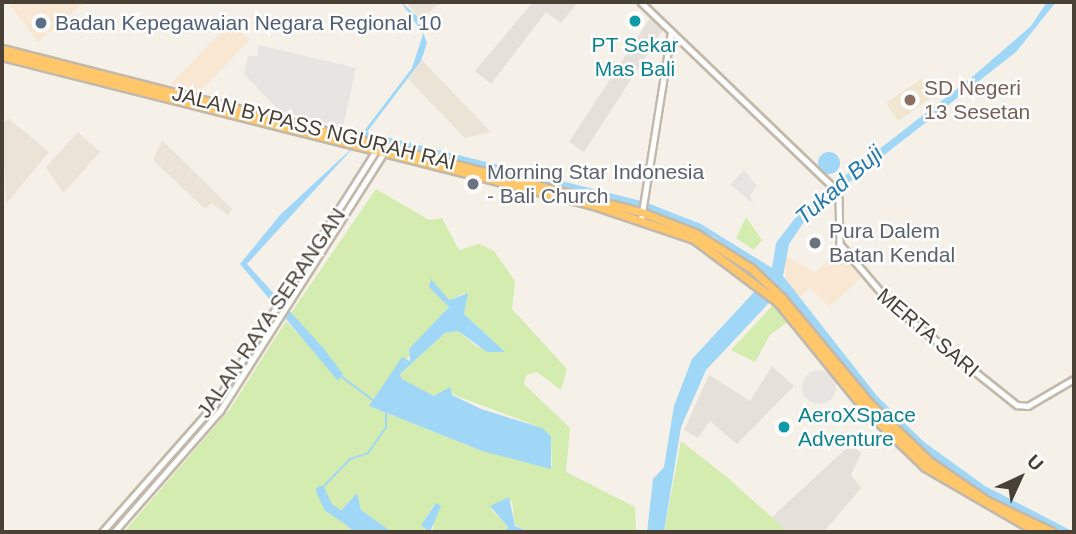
<!DOCTYPE html>
<style>
body{margin:0}
#map{position:relative;width:1076px;height:534px;overflow:hidden;background:#f5f1e9;font-family:Helvetica,sans-serif}
div>[style]{position:absolute}
.residential>*{inset:0;background:#eae3d6}
.commercial>*{inset:0;background:#f8e7d3}
.industrial>*{inset:0;background:#e5e0da}
.education>*{inset:0;background:#f0e6d2}
.green>*{inset:0;background:#d4ecaf}
.parking>*{inset:0;background:#e7e4e1}
.round{border-radius:50%}
.water>*{inset:0;background:#a1d7f6}
.stream>*{height:2px;margin:-1px;padding:0 1px;transform-origin:1px;border-radius:1px;background:#a1d7f6}
.river>*{height:9px;margin:-4.5px;padding:0 4.5px;transform-origin:4.5px;border-radius:4.5px;background:#a1d7f6}
.roads{filter:drop-shadow(2px 0 #c2b9aa) drop-shadow(-2px 0 #c2b9aa) drop-shadow(0 2px #c2b9aa) drop-shadow(0 -2px #c2b9aa)}
.minor>*{height:4.5px;margin:-2.25px;padding:0 2.25px;transform-origin:2.25px;border-radius:2.25px;background:#fff}
.highway>*{height:7px;margin:-3.5px;padding:0 3.5px;transform-origin:3.5px;border-radius:3.5px;background:#ffc66a}
.dots>*{width:19px;height:19px;translate:-50% -50%;box-sizing:border-box;border:4px solid #fff;border-radius:50%}
span{translate:-50% -50%;white-space:nowrap;text-align:center;line-height:1.15;-webkit-text-stroke:5px #fff;paint-order:stroke}
.service-label{font-size:21px;color:#4e5e75}
.left{translate:0 -50%;text-align:left}
.culture-label{font-size:21px;color:#0d838f}
.education-label{font-size:21px;color:#785e54}
.street-label{font-size:21px;color:#4a4136}
.worship-label{font-size:21px;color:#5b616d}
.water-label{font-size:23px;color:#247aae;font-style:italic}
.frame{position:absolute;inset:0;border:4px solid #4a4136;pointer-events:none}
.north{position:absolute;left:985px;top:443px;width:70px;height:70px;-webkit-text-stroke:5px #fff;paint-order:stroke;rotate:45deg;font-size:19px;font-weight:700;line-height:28px;text-align:center;color:#4a4136}
.north::after{content:'';display:block;margin:auto;width:24px;height:32px;background:#4a4136;clip-path:polygon(50% 0,100% 100%,50% 72%,0 100%)}
</style>
<div id="map">
<div class="residential">
<i style="clip-path:polygon(406px 2px,441px 2px,421px 20px)"></i>
<i style="clip-path:polygon(422px 60px,487px 128px,491px 132px,465px 138px,408px 79px)"></i>
<i style="clip-path:polygon(8px 118px,49px 152px,6px 204px,2px 125px)"></i>
<i style="clip-path:polygon(78px 132px,100px 152px,63px 193px,46px 167px)"></i>
<i style="clip-path:polygon(162px 140px,232px 209px,228px 215px,211px 203px,205px 209px,153px 160px)"></i>
</div>
<div class="commercial">
<i style="clip-path:polygon(15px 2px,85px 2px,38px 42px,10px 5px)"></i>
<i style="clip-path:polygon(229px 24px,250px 39px,200px 92px,170px 85px)"></i>
<i style="clip-path:polygon(839px 249px,861px 278px,829px 307px,810px 288px,799px 298px,786px 284px,785px 255px,816px 273px)"></i>
</div>
<div class="industrial">
<i style="clip-path:polygon(533px 2px,578px 2px,561px 23px,546px 12px,491px 84px,475px 71px)"></i>
<i style="clip-path:polygon(650px 18px,663px 30px,584px 152px,569px 142px)"></i>
<i style="clip-path:polygon(772px 366px,794px 386px,737px 444px,710px 421px,698px 438px,684px 430px,709px 375px,750px 401px)"></i>
<i style="clip-path:polygon(851px 444px,861px 453px,851px 475px,861px 488px,824px 532px,788px 532px,771px 518px)"></i>
</div>
<div class="education">
<i style="clip-path:polygon(921px 79px,933px 97px,898px 121px,886px 103px)"></i>
</div>
<div class="green">
<i style="clip-path:polygon(evenodd,376px 189px,429px 220px,442px 218px,459px 250px,479px 244px,494px 251px,515px 281px,512px 309px,567px 369px,561px 390px,537px 372px,526px 375px,524px 384px,570px 428px,566px 472px,635px 507px,636px 532px,530px 532px,515px 525px,512px 501px,491px 509px,508px 527px,504px 532px,433px 532px,434px 505px,424px 520px,430px 532px,392px 532px,361px 510px,357px 493px,337px 515px,353px 532px,124px 532px,230px 409px,286px 321px,342px 379px,291px 313px,376px 189px,428px 279px,449px 300px,465px 293px,464px 314px,504px 351px,477px 347px,458px 331px,445px 333px,400px 374px,402px 380px,434px 396px,444px 391px,539px 427px,551px 436px,552px 466px,482px 451px,369px 406px,449px 306px,428px 279px)"></i>
<i style="clip-path:polygon(746px 217px,762px 240px,754px 250px,736px 238px)"></i>
<i style="clip-path:polygon(774px 304px,789px 321px,770px 335px,755px 362px,731px 350px)"></i>
<i style="clip-path:polygon(681px 441px,728px 478px,788px 532px,664px 532px)"></i>
</div>
<div class="parking">
<i style="clip-path:polygon(259px 45px,356px 68px,343px 127px,280px 111px,244px 74px,248px 56px,257px 56px)"></i>
<i style="clip-path:polygon(744px 170px,757px 186px,750px 195px,753px 203px,730px 185px)"></i>
<i class="round" style="left:802px;top:370px;width:34px;height:34px"></i>
</div>
<div class="water">
<i style="clip-path:polygon(401px 2px,417px 16px,427px 43px,421px 61px,367px 132px,645px 202px,701px 224px,772px 268px,776px 243px,802px 209px,971px 78px,1031px 26px,1047px 2px,1056px 2px,1016px 52px,810px 213px,789px 244px,783px 276px,877px 396px,924px 442px,985px 486px,1074px 532px,1061px 532px,991px 498px,931px 458px,881px 411px,781px 290px,706px 370px,681px 427px,664px 532px,647px 532px,653px 479px,664px 467px,674px 406px,692px 359px,768px 277px,714px 237px,651px 210px,363px 137px,247px 264px,325px 350px,343px 374px,338px 381px,240px 264px,280px 215px,348px 152px,412px 68px,423px 34px)"></i>
<i class="round" style="left:818px;top:152px;width:22px;height:22px"></i>
<i style="clip-path:polygon(431px 279px,449px 300px,468px 293px,464px 314px,505px 352px,487px 352px,458px 331px,445px 333px,400px 374px,402px 379px,434px 396px,450px 387px,452px 395px,481px 409px,542px 428px,551px 436px,551px 469px,482px 451px,369px 406px,402px 357px,410px 361px,409px 349px,449px 307px,429px 287px)"></i>
<i style="clip-path:polygon(357px 493px,361px 510px,392px 532px,353px 532px,337px 515px)"></i>
<i style="clip-path:polygon(509px 497px,515px 526px,530px 532px,504px 532px,508px 527px,490px 506px)"></i>
<i style="clip-path:polygon(436px 503px,441px 506px,430px 532px,421px 525px)"></i>
</div>
<div class="stream">
<i style="left:342px;top:377px;width:38px;rotate:37deg"></i>
<i style="left:320px;top:490px;width:43px;rotate:-45.9deg"></i>
<i style="left:350px;top:459px;width:19px;rotate:-18deg"></i>
<i style="left:368px;top:453px;width:32px;rotate:-55deg"></i>
<i style="left:386px;top:427px;width:13px;rotate:-90deg"></i>
</div>
<div class="river">
<i style="left:320px;top:490px;width:19px;rotate:65deg"></i>
<i style="left:328px;top:507px;width:22px;rotate:34deg"></i>
</div>
<div class="roads">
<div class="minor">
<i style="left:641px;top:2px;width:264px;rotate:43.9deg"></i>
<i style="left:831px;top:185px;width:16px;rotate:60deg"></i>
<i style="left:839px;top:199px;width:45px;rotate:88.7deg"></i>
<i style="left:840px;top:244px;width:82px;rotate:49.5deg"></i>
<i style="left:893px;top:306px;width:159px;rotate:38.6deg"></i>
<i style="left:1017px;top:405px;width:11px;rotate:5deg"></i>
<i style="left:1028px;top:406px;width:53px;rotate:-30.4deg"></i>
<i style="left:641px;top:219px;width:189px;rotate:-80.9deg"></i>
<i style="left:102px;top:532px;width:169px;rotate:-48.6deg"></i>
<i style="left:214px;top:405px;width:301px;rotate:-57.5deg"></i>
<i style="left:114px;top:532px;width:161px;rotate:-48.8deg"></i>
<i style="left:220px;top:411px;width:306px;rotate:-57.6deg"></i>
</div>
<div class="highway">
<i style="left:2px;top:49px;width:659px;rotate:14.31deg"></i>
<i style="left:641px;top:212px;width:58px;rotate:21.3deg"></i>
<i style="left:695px;top:233px;width:67px;rotate:32.3deg"></i>
<i style="left:752px;top:269px;width:42px;rotate:44deg"></i>
<i style="left:782px;top:298px;width:138px;rotate:50.3deg"></i>
<i style="left:870px;top:404px;width:83px;rotate:44deg"></i>
<i style="left:930px;top:462px;width:69px;rotate:34.4deg"></i>
<i style="left:987px;top:501px;width:72px;rotate:25.5deg"></i>
<i style="left:2px;top:56px;width:609px;rotate:14.15deg"></i>
<i style="left:593px;top:205px;width:107px;rotate:18.6deg"></i>
<i style="left:694px;top:239px;width:105px;rotate:36.9deg"></i>
<i style="left:778px;top:302px;width:138px;rotate:50.9deg"></i>
<i style="left:865px;top:409px;width:83px;rotate:44deg"></i>
<i style="left:925px;top:467px;width:129px;rotate:30.1deg"></i>
</div>
</div>
<div class="dots">
<i style="left:635px;top:21px;background:#0f9aa8"></i>
<i style="left:41px;top:23px;background:#5c6f8a"></i>
<i style="left:910px;top:100px;background:#8d6e63"></i>
<i style="left:473px;top:184px;background:#6b7280"></i>
<i style="left:815px;top:243px;background:#6b7280"></i>
<i style="left:784px;top:427px;background:#0f9aa8"></i>
</div>
<div class="service-label">
<span class="left" style="left:55px;top:23px">Badan Kepegawaian Negara Regional 10</span>
</div>
<div class="culture-label">
<span style="left:635px;top:57px">PT Sekar<br>Mas Bali</span>
<span class="left" style="left:798px;top:427px">AeroXSpace<br>Adventure</span>
</div>
<div class="education-label">
<span class="left" style="left:924px;top:100px">SD Negeri<br>13 Sesetan</span>
</div>
<div class="street-label">
<span style="left:314px;top:128px;rotate:14deg">JALAN BYPASS NGURAH RAI</span>
<span style="left:271px;top:313px;rotate:-56deg">JALAN RAYA SERANGAN</span>
<span style="left:928px;top:333px;rotate:40deg">MERTA SARI</span>
</div>
<div class="worship-label">
<span class="left" style="left:487px;top:184px">Morning Star Indonesia<br>- Bali Church</span>
<span class="left" style="left:829px;top:243px">Pura Dalem<br>Batan Kendal</span>
</div>
<div class="water-label">
<span style="left:839px;top:185px;rotate:-41deg">Tukad Buji</span>
</div>
<div class="frame"></div>
<div class="north">U</div>
</div>
